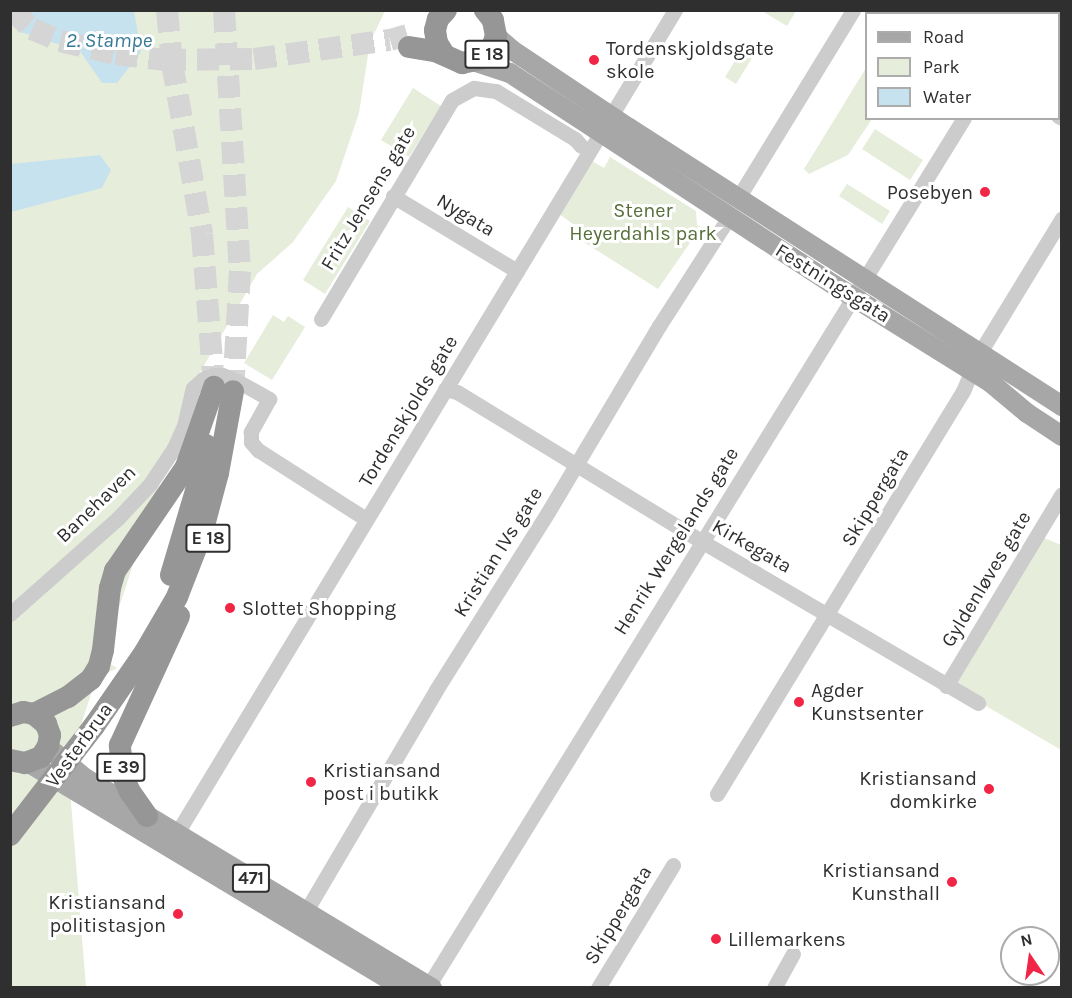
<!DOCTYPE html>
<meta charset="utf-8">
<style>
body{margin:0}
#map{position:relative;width:1072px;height:998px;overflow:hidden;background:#fff;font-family:Karla,sans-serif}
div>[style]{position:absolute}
.green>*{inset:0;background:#e6eddb}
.water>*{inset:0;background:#c6e2ee}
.highway-tunnel>*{height:22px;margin-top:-11px;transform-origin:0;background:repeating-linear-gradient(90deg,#d5d5d5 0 22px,transparent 0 33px)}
.minor>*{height:15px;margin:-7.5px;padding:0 7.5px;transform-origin:7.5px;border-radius:7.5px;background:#ccc}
.major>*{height:20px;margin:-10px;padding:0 10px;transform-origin:10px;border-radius:10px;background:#a7a7a7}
.highway>*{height:22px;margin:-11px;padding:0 11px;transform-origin:11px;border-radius:11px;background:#969696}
.dots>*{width:16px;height:16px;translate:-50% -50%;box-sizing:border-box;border:3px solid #fff;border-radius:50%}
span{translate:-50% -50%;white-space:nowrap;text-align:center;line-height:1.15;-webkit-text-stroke:6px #fff;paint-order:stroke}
.shield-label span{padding:2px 4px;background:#fff;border:2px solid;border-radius:4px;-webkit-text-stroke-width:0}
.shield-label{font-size:18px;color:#2f2f2f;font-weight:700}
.poi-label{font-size:20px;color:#2f2f2f}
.left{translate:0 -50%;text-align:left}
.right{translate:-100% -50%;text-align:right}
.street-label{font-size:20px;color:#2f2f2f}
.park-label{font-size:20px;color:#566e39}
.water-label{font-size:21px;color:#377a97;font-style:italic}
.frame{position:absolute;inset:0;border:12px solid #2f2f2f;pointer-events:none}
.legend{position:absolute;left:865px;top:12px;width:195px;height:108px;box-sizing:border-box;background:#fff;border:2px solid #acacac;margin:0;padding:8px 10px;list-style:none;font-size:18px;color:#2f2f2f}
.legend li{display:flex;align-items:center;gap:12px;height:30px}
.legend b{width:30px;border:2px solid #acacac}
.north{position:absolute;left:1000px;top:926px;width:60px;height:60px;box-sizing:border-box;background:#fff;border:2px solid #acacac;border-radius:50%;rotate:347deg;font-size:16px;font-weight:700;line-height:24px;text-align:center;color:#2f2f2f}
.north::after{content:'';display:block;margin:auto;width:21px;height:27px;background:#f12546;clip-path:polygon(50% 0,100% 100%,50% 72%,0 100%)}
</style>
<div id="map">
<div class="green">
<i style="clip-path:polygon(10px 11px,385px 11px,370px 42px,359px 113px,336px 181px,293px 242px,257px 274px,191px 388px,102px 659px,117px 668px,96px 679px,68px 765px,86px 987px,11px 987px)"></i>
<i style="clip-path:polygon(762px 11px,796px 11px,787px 26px)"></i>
<i style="clip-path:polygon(744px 46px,755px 53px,736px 84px,725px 77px)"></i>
<i style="clip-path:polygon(866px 68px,866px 118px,872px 119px,848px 155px,809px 174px,804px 169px)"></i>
<i style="clip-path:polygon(413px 88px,441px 106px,409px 157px,381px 140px)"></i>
<i style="clip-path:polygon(875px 129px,923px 160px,910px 180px,862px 149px)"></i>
<i style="clip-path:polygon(610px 157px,696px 211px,697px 225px,701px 227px,658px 289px,568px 232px,573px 224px,559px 214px,592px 161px,604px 168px)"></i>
<i style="clip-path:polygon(847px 184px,890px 211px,882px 224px,839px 196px)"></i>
<i style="clip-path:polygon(348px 207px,370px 221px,325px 294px,303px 280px)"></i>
<i style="clip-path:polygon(273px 315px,284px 322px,288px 316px,305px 327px,272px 380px,244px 363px)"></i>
<i style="clip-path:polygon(1042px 537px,1061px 545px,1061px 750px,947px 683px)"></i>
</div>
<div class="water">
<i style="clip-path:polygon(22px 11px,134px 11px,141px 52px,117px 83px,102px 83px,80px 51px,17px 31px)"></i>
<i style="clip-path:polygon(100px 155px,111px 170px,102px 188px,11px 212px,11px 164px)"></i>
</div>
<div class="highway-tunnel">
<i style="left:12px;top:10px;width:28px;rotate:44deg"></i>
<i style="left:32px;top:29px;width:30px;rotate:23deg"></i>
<i style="left:60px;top:41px;width:57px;rotate:13.1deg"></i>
<i style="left:116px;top:54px;width:48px;rotate:7.1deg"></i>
<i style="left:164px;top:60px;width:90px;rotate:-0.6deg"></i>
<i style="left:254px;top:59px;width:137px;rotate:-8deg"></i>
<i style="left:390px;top:40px;width:18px;rotate:-16deg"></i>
<i style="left:167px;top:10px;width:53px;rotate:84.6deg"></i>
<i style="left:172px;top:63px;width:174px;rotate:80deg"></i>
<i style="left:202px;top:234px;width:153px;rotate:85.5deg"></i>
<i style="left:224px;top:10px;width:261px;rotate:86.5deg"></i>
<i style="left:240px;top:271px;width:120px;rotate:93.3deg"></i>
</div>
<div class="minor">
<i style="left:884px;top:10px;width:6px;rotate:39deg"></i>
<i style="left:1030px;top:14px;width:4px;rotate:-76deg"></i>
<i style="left:1058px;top:116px;width:4px;rotate:27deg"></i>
<i style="left:393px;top:196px;width:145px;rotate:31.2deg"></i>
<i style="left:738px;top:198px;width:220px;rotate:-58.5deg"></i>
<i style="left:321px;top:319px;width:255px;rotate:-59.1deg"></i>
<i style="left:452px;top:100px;width:25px;rotate:-29deg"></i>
<i style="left:474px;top:88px;width:22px;rotate:8deg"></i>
<i style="left:496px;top:91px;width:92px;rotate:31.3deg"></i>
<i style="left:575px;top:139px;width:9px;rotate:49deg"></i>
<i style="left:445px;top:389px;width:12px;rotate:14deg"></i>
<i style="left:457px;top:392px;width:286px;rotate:31.4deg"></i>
<i style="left:701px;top:541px;width:321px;rotate:30.3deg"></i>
<i style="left:10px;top:614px;width:144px;rotate:-41.6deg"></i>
<i style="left:118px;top:518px;width:47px;rotate:-46.7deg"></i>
<i style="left:150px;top:484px;width:43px;rotate:-56.3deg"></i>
<i style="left:174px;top:448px;width:24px;rotate:-66deg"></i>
<i style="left:184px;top:426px;width:39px;rotate:-77deg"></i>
<i style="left:193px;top:388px;width:13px;rotate:-42deg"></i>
<i style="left:203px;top:379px;width:11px;rotate:-22deg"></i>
<i style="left:213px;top:375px;width:9px"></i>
<i style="left:222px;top:375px;width:16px;rotate:22deg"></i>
<i style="left:237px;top:381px;width:37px;rotate:29deg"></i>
<i style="left:269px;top:399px;width:38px;rotate:119deg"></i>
<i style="left:251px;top:432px;width:10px;rotate:90deg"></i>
<i style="left:251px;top:442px;width:11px;rotate:49deg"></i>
<i style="left:258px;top:450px;width:128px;rotate:32.6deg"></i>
<i style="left:946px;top:686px;width:224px;rotate:-58.9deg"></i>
<i style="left:717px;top:794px;width:472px;rotate:-58.6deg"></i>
<i style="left:963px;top:391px;width:40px;rotate:-66.6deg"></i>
<i style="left:979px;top:354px;width:159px;rotate:-58.6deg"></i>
<i style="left:177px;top:833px;width:962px;rotate:-58.82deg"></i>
<i style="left:306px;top:911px;width:256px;rotate:-59.5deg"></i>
<i style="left:436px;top:690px;width:210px;rotate:-57.8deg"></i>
<i style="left:548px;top:512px;width:217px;rotate:-59.2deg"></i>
<i style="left:659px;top:326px;width:130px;rotate:-57.3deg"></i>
<i style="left:427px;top:988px;width:1022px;rotate:-58.32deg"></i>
<i style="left:598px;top:988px;width:144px;rotate:-58.6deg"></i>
<i style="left:774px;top:988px;width:39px;rotate:-61deg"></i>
</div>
<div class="major">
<i style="left:496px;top:36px;width:21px;rotate:41deg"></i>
<i style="left:512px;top:50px;width:141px;rotate:33.7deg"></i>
<i style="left:629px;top:128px;width:515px;rotate:32.7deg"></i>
<i style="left:476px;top:62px;width:36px;rotate:18deg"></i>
<i style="left:510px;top:73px;width:387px;rotate:33.2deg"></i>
<i style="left:834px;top:285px;width:184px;rotate:31.9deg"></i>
<i style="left:990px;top:382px;width:48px;rotate:40deg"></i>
<i style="left:1027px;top:413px;width:42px;rotate:33.3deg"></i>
<i style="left:55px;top:753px;width:39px;rotate:40deg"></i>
<i style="left:85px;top:778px;width:406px;rotate:31.2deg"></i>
<i style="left:29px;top:763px;width:437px;rotate:31deg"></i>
</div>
<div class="highway">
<i style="left:409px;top:47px;width:26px;rotate:9deg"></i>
<i style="left:435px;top:51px;width:30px;rotate:24deg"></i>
<i style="left:462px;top:63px;width:19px;rotate:-12deg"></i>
<i style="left:481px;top:59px;width:16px;rotate:-47deg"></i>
<i style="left:492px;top:47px;width:12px;rotate:-70deg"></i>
<i style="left:496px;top:36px;width:16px;rotate:-101deg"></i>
<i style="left:493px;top:20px;width:13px;rotate:-129deg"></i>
<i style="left:444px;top:54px;width:13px;rotate:-122deg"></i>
<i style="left:437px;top:43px;width:13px;rotate:-99deg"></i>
<i style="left:435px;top:30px;width:11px;rotate:-75deg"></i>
<i style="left:438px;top:19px;width:12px;rotate:-48deg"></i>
<i style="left:171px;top:575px;width:92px;rotate:-73.5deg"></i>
<i style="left:197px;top:487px;width:43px;rotate:-77.9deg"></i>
<i style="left:34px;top:714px;width:38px;rotate:-27deg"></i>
<i style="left:68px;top:697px;width:29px;rotate:-38deg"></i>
<i style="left:91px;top:679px;width:15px;rotate:-58deg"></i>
<i style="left:99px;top:666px;width:16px;rotate:-76deg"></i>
<i style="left:103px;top:650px;width:62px;rotate:-83.6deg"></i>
<i style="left:110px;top:588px;width:18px;rotate:-74deg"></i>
<i style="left:115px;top:571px;width:126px;rotate:-55.7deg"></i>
<i style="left:186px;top:467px;width:85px;rotate:-70.7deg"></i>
<i style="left:10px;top:716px;width:14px;rotate:-17deg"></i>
<i style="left:23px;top:712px;width:11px;rotate:10deg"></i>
<i style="left:34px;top:714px;width:16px;rotate:40deg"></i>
<i style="left:46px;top:724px;width:12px;rotate:70deg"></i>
<i style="left:50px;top:735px;width:11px;rotate:100deg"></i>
<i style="left:48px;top:746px;width:13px;rotate:122deg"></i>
<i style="left:41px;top:757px;width:17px;rotate:159deg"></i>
<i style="left:25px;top:763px;width:15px;rotate:-169deg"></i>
<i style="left:147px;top:816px;width:29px;rotate:-125deg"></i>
<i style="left:130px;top:792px;width:17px;rotate:-114deg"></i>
<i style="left:123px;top:776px;width:31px;rotate:-96deg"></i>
<i style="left:120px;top:745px;width:142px;rotate:-65.4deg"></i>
<i style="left:10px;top:835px;width:138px;rotate:-52.4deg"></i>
<i style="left:94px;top:726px;width:90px;rotate:-55.4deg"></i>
<i style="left:145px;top:652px;width:64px;rotate:-59.8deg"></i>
<i style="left:177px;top:597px;width:69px;rotate:-68.7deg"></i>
<i style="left:202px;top:533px;width:62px;rotate:-75.1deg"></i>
<i style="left:218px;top:473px;width:83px;rotate:-79.6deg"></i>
</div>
<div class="dots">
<i style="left:594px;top:60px;background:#f12546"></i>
<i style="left:985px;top:192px;background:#f12546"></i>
<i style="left:230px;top:608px;background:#f12546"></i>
<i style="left:799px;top:702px;background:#f12546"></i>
<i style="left:311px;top:782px;background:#f12546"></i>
<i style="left:989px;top:789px;background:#f12546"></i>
<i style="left:952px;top:882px;background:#f12546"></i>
<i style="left:178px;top:914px;background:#f12546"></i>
<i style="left:716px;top:939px;background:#f12546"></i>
</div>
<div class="shield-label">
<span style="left:487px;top:54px">E 18</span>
<span style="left:208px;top:538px">E 18</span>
<span style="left:121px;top:767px">E 39</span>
<span style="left:251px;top:878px">471</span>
</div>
<div class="poi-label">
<span class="left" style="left:606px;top:60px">Tordenskjoldsgate<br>skole</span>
<span class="right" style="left:973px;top:192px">Posebyen</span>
<span class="left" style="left:242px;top:608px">Slottet Shopping</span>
<span class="left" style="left:811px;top:702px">Agder<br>Kunstsenter</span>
<span class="left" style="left:323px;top:782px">Kristiansand<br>post i butikk</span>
<span class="right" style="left:977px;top:790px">Kristiansand<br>domkirke</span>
<span class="right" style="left:940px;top:882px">Kristiansand<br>Kunsthall</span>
<span class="right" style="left:166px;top:914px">Kristiansand<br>politistasjon</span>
<span class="left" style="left:728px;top:939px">Lillemarkens</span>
</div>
<div class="street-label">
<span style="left:368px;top:198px;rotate:-59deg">Fritz Jensens gate</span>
<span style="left:466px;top:215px;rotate:31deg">Nygata</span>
<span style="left:833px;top:283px;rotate:32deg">Festningsgata</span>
<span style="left:408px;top:411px;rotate:-59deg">Tordenskjolds gate</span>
<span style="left:875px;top:497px;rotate:-59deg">Skippergata</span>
<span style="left:96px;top:504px;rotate:-44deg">Banehaven</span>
<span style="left:676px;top:541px;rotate:-58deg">Henrik Wergelands gate</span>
<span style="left:752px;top:546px;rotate:30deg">Kirkegata</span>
<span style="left:498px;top:552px;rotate:-58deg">Kristian IVs gate</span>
<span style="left:986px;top:579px;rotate:-59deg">Gyldenløves gate</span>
<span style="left:79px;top:745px;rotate:-54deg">Vesterbrua</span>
<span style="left:618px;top:915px;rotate:-59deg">Skippergata</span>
</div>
<div class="park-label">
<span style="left:643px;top:222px">Stener<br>Heyerdahls park</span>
</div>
<div class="water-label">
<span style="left:109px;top:40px">2. Stampe</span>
</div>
<div class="frame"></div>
<ul class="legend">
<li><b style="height:8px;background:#a7a7a7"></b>Road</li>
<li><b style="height:16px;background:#e6eddb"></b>Park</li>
<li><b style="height:16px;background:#c6e2ee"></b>Water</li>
</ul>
<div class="north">N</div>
</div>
